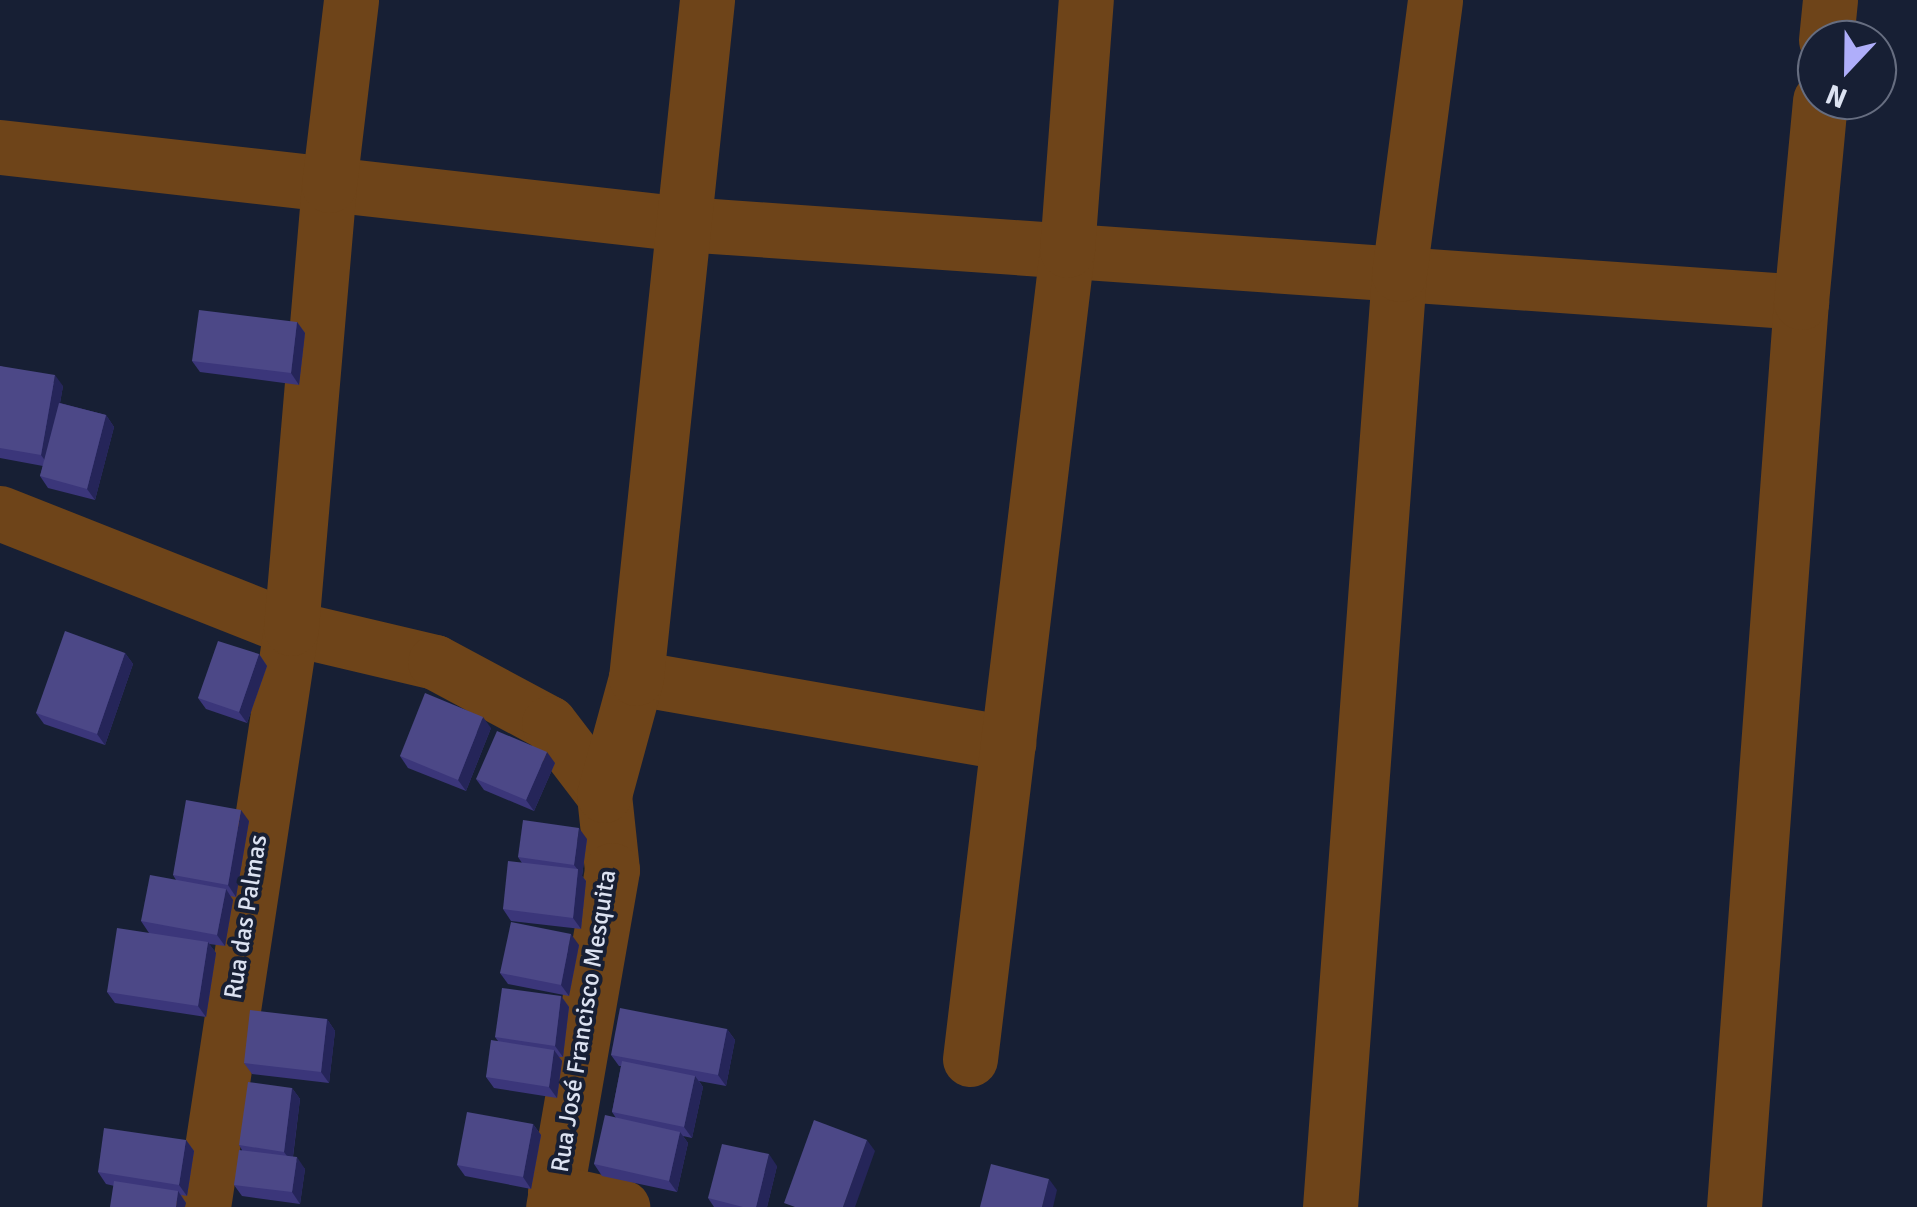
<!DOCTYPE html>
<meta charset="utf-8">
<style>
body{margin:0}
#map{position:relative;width:1917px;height:1207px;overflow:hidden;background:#171f34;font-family:Signika,sans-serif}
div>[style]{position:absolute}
.minor>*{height:55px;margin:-27.5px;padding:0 27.5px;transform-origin:27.5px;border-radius:27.5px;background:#6e4419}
.wall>*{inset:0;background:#3b367a}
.shaded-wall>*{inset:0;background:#252559}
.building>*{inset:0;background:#4c4887}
span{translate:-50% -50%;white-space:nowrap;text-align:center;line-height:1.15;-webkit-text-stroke:8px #171f34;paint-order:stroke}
.street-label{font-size:25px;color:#dce2f1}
.north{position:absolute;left:1797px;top:20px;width:100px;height:100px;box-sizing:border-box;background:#171f34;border:2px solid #666d80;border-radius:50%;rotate:202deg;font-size:28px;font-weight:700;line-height:40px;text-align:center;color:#dce2f1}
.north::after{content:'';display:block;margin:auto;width:35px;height:45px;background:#afaefa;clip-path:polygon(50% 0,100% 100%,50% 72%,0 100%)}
</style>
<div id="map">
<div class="minor">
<i style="left:1826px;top:40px;width:40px;rotate:-84.3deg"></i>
<i style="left:0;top:147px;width:688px;rotate:6.42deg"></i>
<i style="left:684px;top:224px;width:1120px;rotate:3.99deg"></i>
<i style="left:0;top:513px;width:313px;rotate:21.6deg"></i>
<i style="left:291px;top:628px;width:148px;rotate:13.3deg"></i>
<i style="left:435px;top:662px;width:129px;rotate:28.2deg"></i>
<i style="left:549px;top:723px;width:91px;rotate:52.6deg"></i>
<i style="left:604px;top:795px;width:75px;rotate:83.9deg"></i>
<i style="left:612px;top:870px;width:342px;rotate:99.9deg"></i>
<i style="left:636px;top:678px;width:378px;rotate:9.9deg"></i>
<i style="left:604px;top:795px;width:121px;rotate:-74.7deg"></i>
<i style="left:636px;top:678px;width:682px;rotate:-84.02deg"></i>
<i style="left:970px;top:1059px;width:815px;rotate:-83.16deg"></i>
<i style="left:1067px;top:250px;width:251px;rotate:-85.7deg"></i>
<i style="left:555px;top:1192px;width:69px;rotate:12.6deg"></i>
<i style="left:203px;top:1207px;width:586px;rotate:-81.36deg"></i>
<i style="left:291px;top:628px;width:445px;rotate:-85.1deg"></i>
<i style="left:329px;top:185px;width:186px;rotate:-83.2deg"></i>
<i style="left:1330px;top:1207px;width:936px;rotate:-85.77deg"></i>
<i style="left:1399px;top:274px;width:276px;rotate:-82.5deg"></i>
<i style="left:1734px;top:1207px;width:907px;rotate:-85.77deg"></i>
<i style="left:1801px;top:302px;width:203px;rotate:-84.6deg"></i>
</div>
<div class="wall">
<i style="clip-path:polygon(297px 322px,305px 333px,299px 385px,200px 372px,192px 361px)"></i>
<i style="clip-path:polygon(0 366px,63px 386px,60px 403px,106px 415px,114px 427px,95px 500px,48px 488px,40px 476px,43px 466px,0 458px)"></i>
<i style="clip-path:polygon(125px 653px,133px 664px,105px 745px,44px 724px,36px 713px)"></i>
<i style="clip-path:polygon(259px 654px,267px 666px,247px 723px,206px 709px,198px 698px)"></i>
<i style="clip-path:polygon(491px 728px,466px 791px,408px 768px,400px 756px)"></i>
<i style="clip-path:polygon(555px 763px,534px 811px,484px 790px,476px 779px)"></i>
<i style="clip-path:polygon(249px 821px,236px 897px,230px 896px,233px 900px,225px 946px,209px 944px,216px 953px,206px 1017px,115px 1003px,107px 992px,149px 933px,141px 921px,176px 880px,173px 875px)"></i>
<i style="clip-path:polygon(587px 839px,582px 876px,586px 881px,581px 929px,511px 921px,503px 909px,522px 863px,518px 857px)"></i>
<i style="clip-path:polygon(579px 945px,569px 996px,508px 984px,500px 973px)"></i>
<i style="clip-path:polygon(561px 996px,569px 1007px,563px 1057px,559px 1057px,562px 1061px,557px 1098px,494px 1088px,486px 1077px,498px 1041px,495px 1037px)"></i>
<i style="clip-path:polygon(327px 1019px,335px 1031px,329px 1083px,252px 1074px,244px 1063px)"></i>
<i style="clip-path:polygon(727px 1029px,735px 1040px,726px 1086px,699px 1081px,703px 1087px,692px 1138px,683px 1136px,688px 1143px,677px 1192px,602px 1176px,594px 1164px,616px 1118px,612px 1112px,621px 1066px,619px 1066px,611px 1055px)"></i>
<i style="clip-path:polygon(292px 1088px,300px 1099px,293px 1157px,305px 1169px,300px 1204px,242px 1196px,234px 1185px,242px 1150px,239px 1145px)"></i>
<i style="clip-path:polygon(533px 1124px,541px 1135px,531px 1189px,465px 1176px,457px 1165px)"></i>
<i style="clip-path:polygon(186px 1140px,194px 1151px,187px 1196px,181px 1195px,186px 1203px,106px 1184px,98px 1172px)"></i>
<i style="clip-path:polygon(777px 1166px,767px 1207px,714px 1207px,708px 1198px)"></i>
</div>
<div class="shaded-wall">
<i style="clip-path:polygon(297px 322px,305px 333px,299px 385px,291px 373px)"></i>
<i style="clip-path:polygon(55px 375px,63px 386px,49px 466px,41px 455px)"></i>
<i style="clip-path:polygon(106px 415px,114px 427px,95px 500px,87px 489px)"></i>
<i style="clip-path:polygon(125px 653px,133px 664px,105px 745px,97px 734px)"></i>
<i style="clip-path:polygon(259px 654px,267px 666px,247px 723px,239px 712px)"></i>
<i style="clip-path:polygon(483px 717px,491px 728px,466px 791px,458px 780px)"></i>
<i style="clip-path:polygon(547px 752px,555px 763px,534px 811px,526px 800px)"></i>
<i style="clip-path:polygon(241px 810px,249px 821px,236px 897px,228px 885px)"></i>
<i style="clip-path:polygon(579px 828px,587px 839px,582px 876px,586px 881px,581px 929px,573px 918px,578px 870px,574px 865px)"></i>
<i style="clip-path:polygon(226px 889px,233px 900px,225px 946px,217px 935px)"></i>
<i style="clip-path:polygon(571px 934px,579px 945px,569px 996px,561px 985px)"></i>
<i style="clip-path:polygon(208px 942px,216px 953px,206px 1017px,198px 1006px)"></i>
<i style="clip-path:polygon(561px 996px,569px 1007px,563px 1057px,555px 1046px)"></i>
<i style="clip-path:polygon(327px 1019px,335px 1031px,329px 1083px,321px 1072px)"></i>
<i style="clip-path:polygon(727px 1029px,735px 1040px,726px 1086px,718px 1075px)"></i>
<i style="clip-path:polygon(554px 1050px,562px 1061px,557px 1098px,549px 1087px)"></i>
<i style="clip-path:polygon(695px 1076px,703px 1087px,692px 1138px,684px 1127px)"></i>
<i style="clip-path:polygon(292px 1088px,300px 1099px,292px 1163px,284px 1152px)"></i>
<i style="clip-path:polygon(533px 1124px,541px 1135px,531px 1189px,523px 1177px)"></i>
<i style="clip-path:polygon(680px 1132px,688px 1143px,677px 1192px,669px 1181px)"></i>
<i style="clip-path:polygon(186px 1140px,194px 1151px,187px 1196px,179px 1185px)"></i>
<i style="clip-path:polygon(867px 1140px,875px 1151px,855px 1207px,843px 1207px)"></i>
<i style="clip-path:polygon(769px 1154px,777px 1166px,767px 1207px,756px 1207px)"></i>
<i style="clip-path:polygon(297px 1157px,305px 1169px,300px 1204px,292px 1192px)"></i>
<i style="clip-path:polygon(1049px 1179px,1057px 1190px,1053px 1207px,1042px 1207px)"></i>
<i style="clip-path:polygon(178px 1191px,186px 1203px,185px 1207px,176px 1207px)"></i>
</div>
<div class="building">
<i style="clip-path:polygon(199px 310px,297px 322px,291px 373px,192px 361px)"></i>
<i style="clip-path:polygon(0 366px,55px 375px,41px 455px,0 448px)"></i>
<i style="clip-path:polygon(59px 403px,106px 415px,87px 489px,40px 476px)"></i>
<i style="clip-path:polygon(65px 631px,125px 653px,97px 734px,36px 713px)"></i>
<i style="clip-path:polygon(218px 641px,259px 654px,239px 712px,198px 698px)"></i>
<i style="clip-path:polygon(425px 693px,483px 717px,458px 780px,400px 756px)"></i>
<i style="clip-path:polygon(497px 731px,547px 752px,526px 800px,476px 779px)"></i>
<i style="clip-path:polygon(186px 800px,241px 810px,228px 885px,173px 875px)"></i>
<i style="clip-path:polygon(523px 820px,579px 828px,574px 865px,518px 857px)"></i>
<i style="clip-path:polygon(508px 861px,578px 869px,573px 918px,503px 909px)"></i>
<i style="clip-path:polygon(150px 875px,226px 889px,217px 935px,141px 921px)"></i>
<i style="clip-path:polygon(511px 922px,571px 934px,561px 985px,500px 973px)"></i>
<i style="clip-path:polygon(117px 928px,208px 942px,198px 1006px,107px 992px)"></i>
<i style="clip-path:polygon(502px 988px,561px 996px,555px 1046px,495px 1037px)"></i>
<i style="clip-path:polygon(620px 1008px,727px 1029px,718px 1075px,611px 1055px)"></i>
<i style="clip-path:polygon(250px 1010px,327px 1019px,321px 1072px,244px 1063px)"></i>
<i style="clip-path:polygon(491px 1040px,554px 1050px,549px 1087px,486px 1077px)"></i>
<i style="clip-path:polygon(622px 1061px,695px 1076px,684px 1127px,612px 1112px)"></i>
<i style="clip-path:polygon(248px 1082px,292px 1088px,284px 1152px,239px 1145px)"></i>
<i style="clip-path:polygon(467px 1112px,533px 1124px,523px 1177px,457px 1165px)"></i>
<i style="clip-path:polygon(605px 1115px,680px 1132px,669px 1181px,594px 1164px)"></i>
<i style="clip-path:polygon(814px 1120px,867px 1140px,843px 1207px,795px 1207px,784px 1203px)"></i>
<i style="clip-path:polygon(104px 1128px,186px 1140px,179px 1185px,98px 1172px)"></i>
<i style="clip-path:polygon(722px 1144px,769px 1154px,756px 1207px,743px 1207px,708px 1198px)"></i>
<i style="clip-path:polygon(239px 1150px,297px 1157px,292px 1192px,234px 1185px)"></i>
<i style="clip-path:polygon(991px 1164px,1049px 1179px,1042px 1207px,980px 1207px)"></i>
<i style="clip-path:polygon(114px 1181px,178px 1191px,176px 1207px,110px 1207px)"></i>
</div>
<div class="street-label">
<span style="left:246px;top:917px;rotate:-81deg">Rua das Palmas</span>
<span style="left:584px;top:1021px;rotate:-81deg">Rua José Francisco Mesquita</span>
</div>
<div class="north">N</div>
</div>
